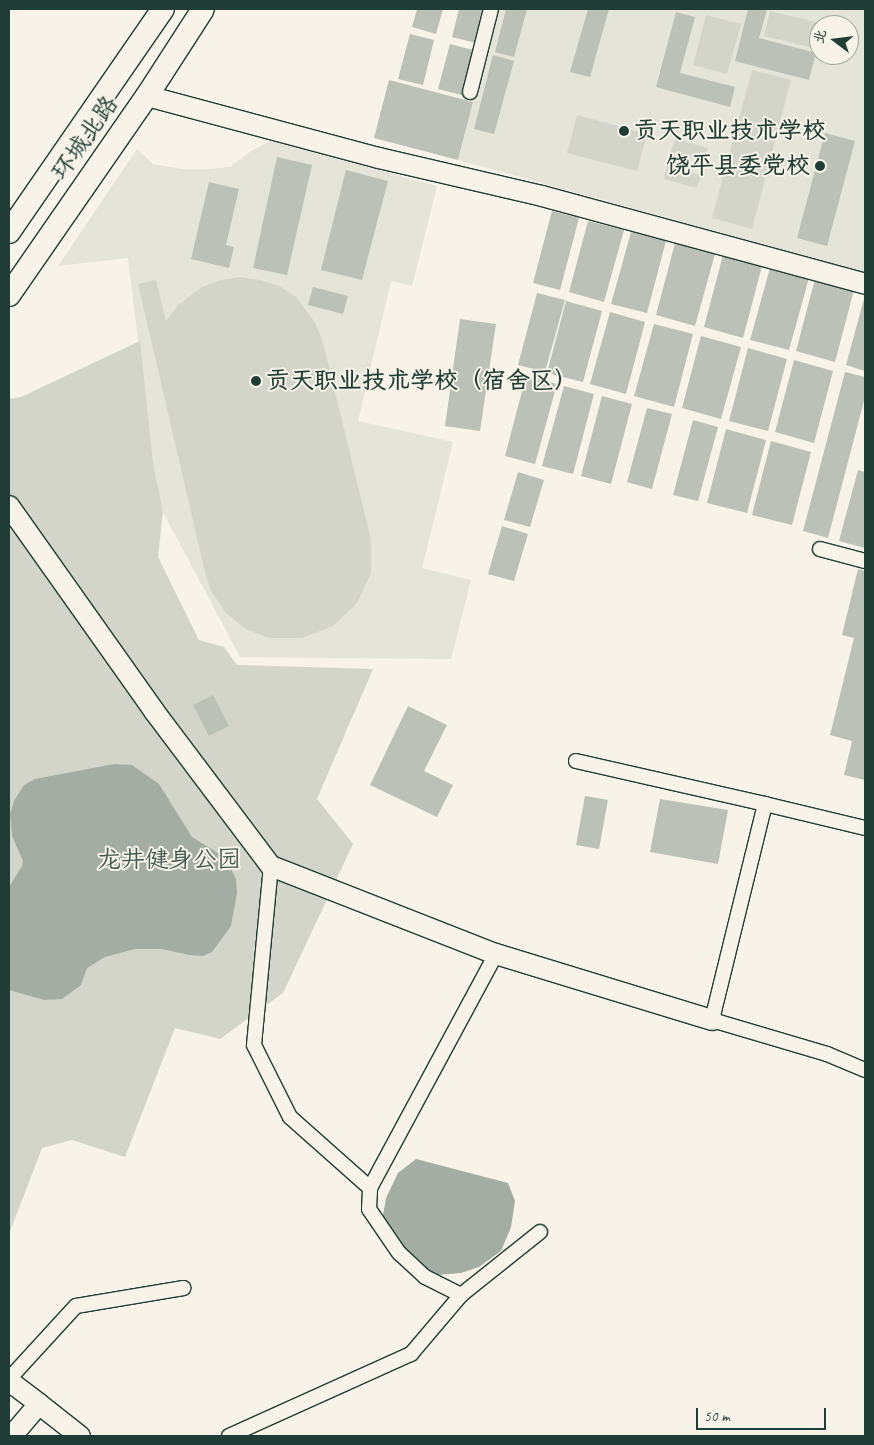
<!DOCTYPE html>
<meta charset="utf-8">
<style>
body{margin:0}
#map{position:relative;width:874px;height:1445px;overflow:hidden;background:#f7f3e8;font-family:Caveat,"LXGW WenKai TC",sans-serif}
div>[style]{position:absolute}
.built>*{inset:0;background:#e5e4d9}
.green>*{inset:0;background:#d3d5ca}
.water>*{inset:0;background:#a4ada3}
.building>*{inset:0;background:#bbc1b6}
.roads{filter:drop-shadow(1px 0 #1f3d34) drop-shadow(-1px 0 #1f3d34) drop-shadow(0 1px #1f3d34) drop-shadow(0 -1px #1f3d34)}
.street>*{height:14px;margin:-7px;padding:0 7px;transform-origin:7px;border-radius:7px;background:#f7f3e8}
.secondary>*{height:20px;margin:-10px;padding:0 10px;transform-origin:10px;border-radius:10px;background:#f7f3e8}
.primary>*{height:22px;margin:-11px;padding:0 11px;transform-origin:11px;border-radius:11px;background:#f7f3e8}
.dots>*{width:14px;height:14px;translate:-50% -50%;box-sizing:border-box;border:2px solid #f7f3e8;border-radius:50%}
span{translate:-50% -50%;white-space:nowrap;text-align:center;line-height:1.15;-webkit-text-stroke:4px #f7f3e8;paint-order:stroke}
.poi-label{font-size:24px;color:#1f3d34;font-weight:700}
.left{translate:0 -50%;text-align:left}
.right{translate:-100% -50%;text-align:right}
.street-label{font-size:24px;color:#1f3d34}
.park-label{font-size:24px;color:#435b52}
.frame{position:absolute;inset:0;border:10px solid #1f3d34;pointer-events:none}
.north{position:absolute;left:809px;top:15px;width:50px;height:50px;box-sizing:border-box;background:#f7f3e8;border:1px solid #a1aaa0;border-radius:50%;rotate:285deg;font-size:14px;font-weight:700;line-height:20px;text-align:center;color:#1f3d34}
.north::after{content:'';display:block;margin:auto;width:18px;height:22px;background:#1f3d34;clip-path:polygon(50% 0,100% 100%,50% 72%,0 100%)}
.scale{position:absolute;left:696px;top:1408px;width:130px;height:22px;box-sizing:border-box;border:2px solid #1f3d34;border-top:0;padding-left:6px;font-size:15px;line-height:18px;white-space:nowrap;color:#1f3d34;-webkit-text-stroke:4px #f7f3e8;paint-order:stroke}
</style>
<div id="map">
<div class="built">
<i style="clip-path:polygon(evenodd,497px 9px,865px 9px,865px 272px,458px 160px,497px 9px,819px 25px,849px 25px,849px 55px,819px 55px,819px 25px)"></i>
<i style="clip-path:polygon(270px 141px,437px 186px,412px 286px,391px 281px,358px 421px,453px 442px,422px 568px,471px 580px,451px 659px,240px 657px,163px 512px,153px 462px,128px 258px,58px 266px,137px 149px,153px 164px,182px 169px,210px 169px,230px 167px,251px 151px)"></i>
</div>
<div class="green">
<i style="clip-path:polygon(770px 11px,824px 24px,819px 25px,818px 49px,764px 36px)"></i>
<i style="clip-path:polygon(706px 15px,741px 24px,727px 74px,693px 65px)"></i>
<i style="clip-path:polygon(752px 70px,791px 80px,752px 229px,712px 218px)"></i>
<i style="clip-path:polygon(577px 115px,647px 134px,637px 171px,567px 153px)"></i>
<i style="clip-path:polygon(675px 139px,708px 148px,705px 161px,671px 152px)"></i>
<i style="clip-path:polygon(667px 166px,701px 175px,697px 188px,664px 179px)"></i>
<i style="clip-path:polygon(240px 277px,260px 280px,279px 286px,296px 297px,314px 321px,322px 339px,371px 539px,371px 573px,357px 603px,333px 626px,302px 638px,269px 638px,246px 629px,226px 613px,211px 591px,205px 572px,138px 284px,156px 280px,166px 321px,178px 305px,202px 287px,221px 280px)"></i>
<i style="clip-path:polygon(140px 341px,153px 462px,163px 512px,158px 557px,199px 640px,224px 647px,237px 665px,373px 669px,317px 799px,353px 844px,283px 993px,220px 1039px,175px 1028px,125px 1157px,72px 1140px,42px 1148px,9px 1234px,9px 399px,21px 397px)"></i>
</div>
<div class="water">
<i style="clip-path:polygon(114px 764px,132px 765px,159px 784px,192px 837px,218px 853px,231px 869px,236px 879px,237px 893px,231px 926px,212px 952px,203px 956px,189px 955px,162px 949px,135px 949px,105px 957px,87px 968px,81px 985px,62px 999px,44px 1000px,9px 990px,9px 887px,22px 866px,23px 861px,12px 836px,11px 824px,10px 814px,14px 801px,24px 785px,35px 779px)"></i>
<i style="clip-path:polygon(416px 1159px,508px 1183px,515px 1201px,511px 1227px,501px 1251px,479px 1267px,461px 1273px,437px 1275px,417px 1264px,397px 1242px,383px 1215px,386px 1198px,398px 1173px)"></i>
</div>
<div class="building">
<i style="clip-path:polygon(417px 9px,443px 9px,436px 34px,412px 27px)"></i>
<i style="clip-path:polygon(459px 9px,484px 9px,476px 43px,452px 37px)"></i>
<i style="clip-path:polygon(506px 9px,527px 9px,514px 57px,495px 52px)"></i>
<i style="clip-path:polygon(588px 9px,609px 9px,590px 77px,570px 72px)"></i>
<i style="clip-path:polygon(748px 9px,767px 9px,759px 38px,816px 53px,809px 80px,735px 61px)"></i>
<i style="clip-path:polygon(676px 12px,695px 17px,680px 73px,735px 87px,730px 107px,656px 87px)"></i>
<i style="clip-path:polygon(410px 34px,434px 40px,423px 85px,398px 79px)"></i>
<i style="clip-path:polygon(450px 44px,473px 50px,462px 95px,438px 89px)"></i>
<i style="clip-path:polygon(493px 55px,514px 61px,494px 134px,474px 129px)"></i>
<i style="clip-path:polygon(389px 80px,473px 102px,458px 160px,374px 138px)"></i>
<i style="clip-path:polygon(825px 133px,855px 141px,827px 246px,797px 238px)"></i>
<i style="clip-path:polygon(277px 157px,312px 165px,287px 275px,253px 268px)"></i>
<i style="clip-path:polygon(346px 170px,388px 181px,362px 280px,321px 270px)"></i>
<i style="clip-path:polygon(209px 182px,239px 189px,226px 245px,234px 247px,229px 268px,191px 259px)"></i>
<i style="clip-path:polygon(552px 211px,579px 218px,560px 290px,533px 283px)"></i>
<i style="clip-path:polygon(588px 221px,624px 230px,604px 302px,569px 292px)"></i>
<i style="clip-path:polygon(631px 232px,666px 241px,647px 313px,611px 304px)"></i>
<i style="clip-path:polygon(675px 243px,715px 254px,695px 326px,656px 315px)"></i>
<i style="clip-path:polygon(723px 255px,762px 266px,743px 338px,704px 327px)"></i>
<i style="clip-path:polygon(770px 268px,809px 278px,789px 350px,750px 340px)"></i>
<i style="clip-path:polygon(815px 279px,854px 290px,835px 362px,796px 351px)"></i>
<i style="clip-path:polygon(313px 287px,348px 296px,343px 314px,308px 305px)"></i>
<i style="clip-path:polygon(537px 293px,565px 300px,545px 372px,518px 365px)"></i>
<i style="clip-path:polygon(865px 295px,865px 371px,846px 365px)"></i>
<i style="clip-path:polygon(566px 301px,602px 311px,583px 382px,547px 373px)"></i>
<i style="clip-path:polygon(610px 312px,645px 322px,626px 394px,590px 384px)"></i>
<i style="clip-path:polygon(460px 319px,496px 324px,480px 431px,445px 426px)"></i>
<i style="clip-path:polygon(654px 324px,693px 334px,674px 407px,634px 396px)"></i>
<i style="clip-path:polygon(701px 336px,741px 347px,721px 419px,682px 408px)"></i>
<i style="clip-path:polygon(748px 348px,787px 359px,768px 431px,729px 421px)"></i>
<i style="clip-path:polygon(794px 360px,833px 371px,814px 443px,775px 432px)"></i>
<i style="clip-path:polygon(845px 372px,865px 377px,865px 397px,828px 538px,803px 531px)"></i>
<i style="clip-path:polygon(526px 376px,557px 384px,535px 464px,505px 456px)"></i>
<i style="clip-path:polygon(564px 386px,594px 394px,573px 474px,542px 466px)"></i>
<i style="clip-path:polygon(602px 396px,632px 404px,611px 484px,581px 476px)"></i>
<i style="clip-path:polygon(647px 408px,672px 414px,652px 489px,627px 482px)"></i>
<i style="clip-path:polygon(693px 420px,718px 427px,698px 501px,673px 495px)"></i>
<i style="clip-path:polygon(726px 429px,766px 440px,747px 513px,707px 503px)"></i>
<i style="clip-path:polygon(771px 441px,811px 452px,792px 525px,752px 515px)"></i>
<i style="clip-path:polygon(858px 470px,865px 472px,865px 548px,839px 541px)"></i>
<i style="clip-path:polygon(518px 472px,544px 480px,530px 527px,504px 520px)"></i>
<i style="clip-path:polygon(502px 526px,528px 534px,514px 581px,488px 574px)"></i>
<i style="clip-path:polygon(858px 569px,865px 571px,865px 780px,844px 775px,852px 741px,830px 735px,854px 638px,842px 635px)"></i>
<i style="clip-path:polygon(213px 695px,229px 726px,209px 736px,193px 705px)"></i>
<i style="clip-path:polygon(408px 706px,447px 725px,424px 771px,453px 785px,437px 817px,370px 785px)"></i>
<i style="clip-path:polygon(585px 796px,608px 800px,599px 849px,576px 845px)"></i>
<i style="clip-path:polygon(660px 799px,728px 810px,718px 864px,650px 852px)"></i>
</div>
<div class="roads">
<div class="street">
<i style="left:470px;top:92px;width:86px;rotate:-75.8deg"></i>
<i style="left:820px;top:549px;width:47px;rotate:14.9deg"></i>
<i style="left:576px;top:761px;width:194px;rotate:12.8deg"></i>
<i style="left:865px;top:828px;width:103px;rotate:-166.5deg"></i>
<i style="left:765px;top:804px;width:222px;rotate:103.8deg"></i>
<i style="left:712px;top:1020px;width:120px;rotate:16.5deg"></i>
<i style="left:827px;top:1054px;width:41px;rotate:22.8deg"></i>
<i style="left:370px;top:1188px;width:266px;rotate:-61.7deg"></i>
<i style="left:461px;top:1295px;width:101px;rotate:-38.6deg"></i>
<i style="left:9px;top:1379px;width:99px;rotate:-47.5deg"></i>
<i style="left:76px;top:1306px;width:109px;rotate:-9.5deg"></i>
<i style="left:229px;top:1436px;width:200px;rotate:-24.3deg"></i>
<i style="left:411px;top:1354px;width:77px;rotate:-49.7deg"></i>
<i style="left:461px;top:1295px;width:40px;rotate:-153.4deg"></i>
<i style="left:425px;top:1277px;width:35px;rotate:-137deg"></i>
<i style="left:399px;top:1253px;width:53px;rotate:-124.3deg"></i>
<i style="left:369px;top:1209px;width:21px;rotate:-87deg"></i>
<i style="left:370px;top:1188px;width:107px;rotate:-138.4deg"></i>
<i style="left:290px;top:1117px;width:80px;rotate:-116.6deg"></i>
<i style="left:254px;top:1045px;width:180px;rotate:-84.6deg"></i>
</div>
<div class="secondary">
<i style="left:147px;top:96px;width:240px;rotate:15deg"></i>
<i style="left:379px;top:158px;width:167px;rotate:13.1deg"></i>
<i style="left:542px;top:196px;width:335px;rotate:15.2deg"></i>
<i style="left:9px;top:506px;width:251px;rotate:54.7deg"></i>
<i style="left:154px;top:711px;width:194px;rotate:53deg"></i>
<i style="left:271px;top:866px;width:242px;rotate:21.4deg"></i>
<i style="left:496px;top:954px;width:226px;rotate:17deg"></i>
<i style="left:9px;top:1381px;width:38px;rotate:37deg"></i>
<i style="left:39px;top:1404px;width:42px;rotate:130.2deg"></i>
<i style="left:39px;top:1404px;width:52px;rotate:38deg"></i>
</div>
<div class="primary">
<i style="left:9px;top:232px;width:271px;rotate:-55.4deg"></i>
<i style="left:9px;top:295px;width:242px;rotate:-55.3deg"></i>
<i style="left:147px;top:96px;width:103px;rotate:-57.2deg"></i>
</div>
</div>
<div class="dots">
<i style="left:624px;top:131px;background:#1f3d34"></i>
<i style="left:820px;top:166px;background:#1f3d34"></i>
<i style="left:256px;top:381px;background:#1f3d34"></i>
</div>
<div class="poi-label">
<span class="left" style="left:634px;top:131px">贡天职业技术学校</span>
<span class="right" style="left:810px;top:166px">饶平县委党校</span>
<span class="left" style="left:266px;top:381px">贡天职业技术学校（宿舍区）</span>
</div>
<div class="street-label">
<span style="left:85px;top:138px;rotate:-55deg">环城北路</span>
</div>
<div class="park-label">
<span style="left:169px;top:860px">龙井健身公园</span>
</div>
<div class="frame"></div>
<div class="north">北</div>
<div class="scale">50 m</div>
</div>
